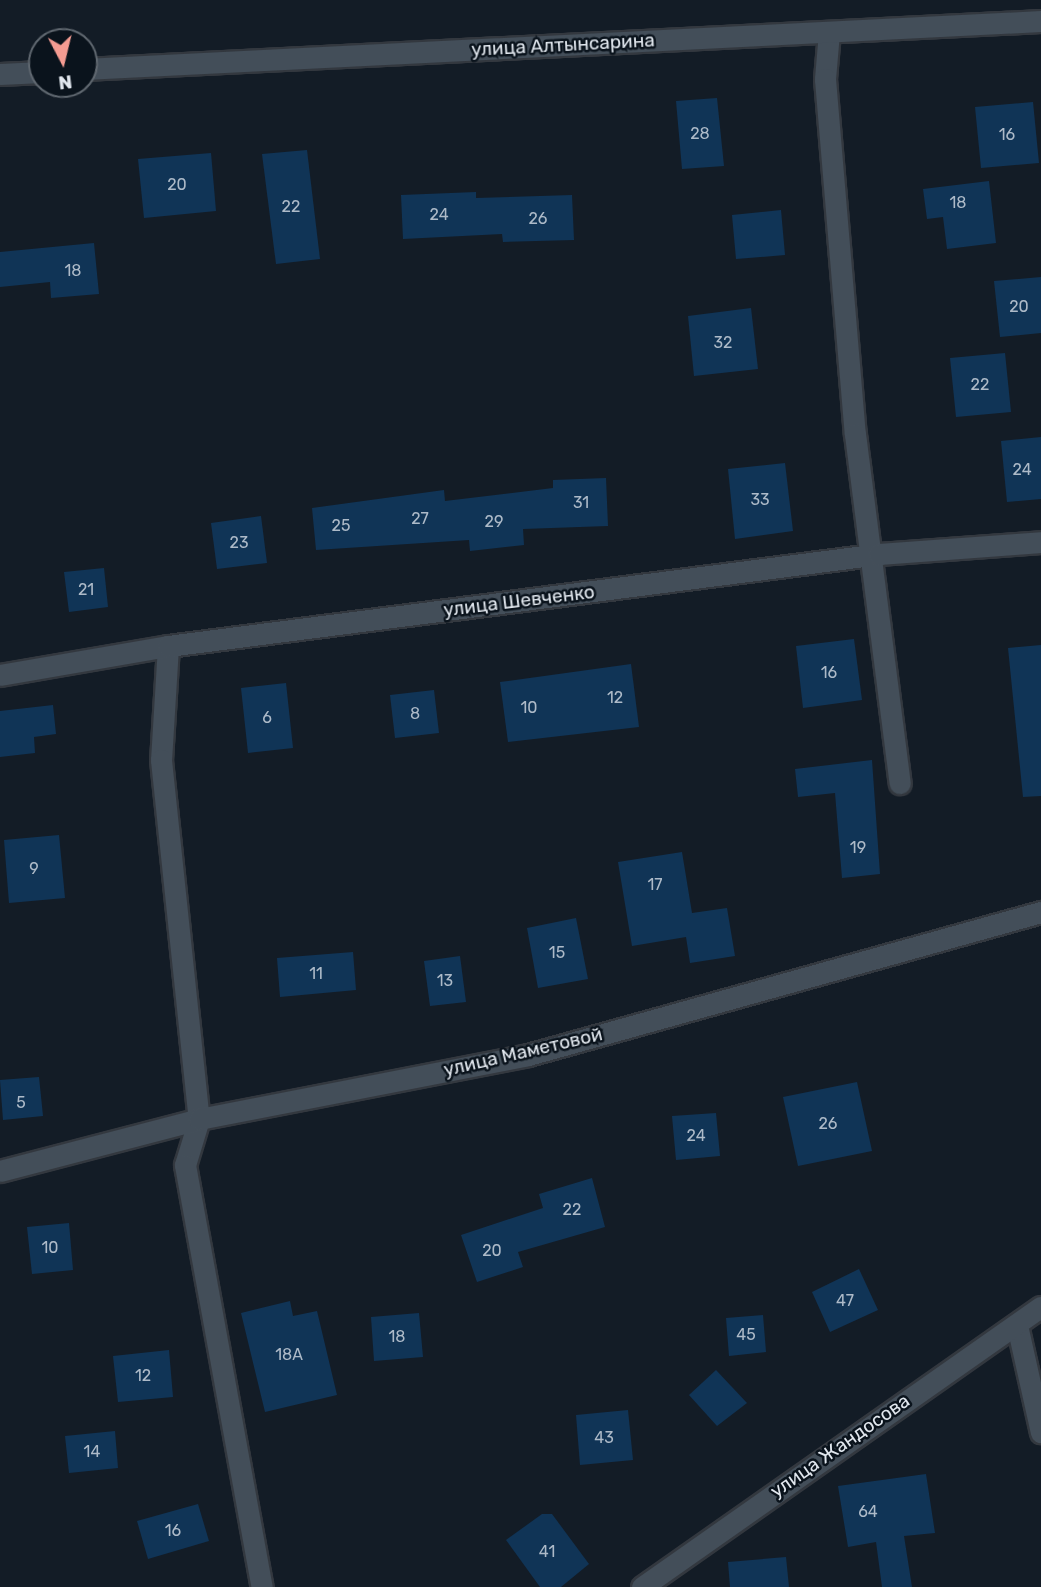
<!DOCTYPE html>
<meta charset="utf-8">
<style>
body{margin:0}
#map{position:relative;width:1041px;height:1587px;overflow:hidden;background:#131c26;font-family:Rubik,sans-serif}
div>[style]{position:absolute}
.building>*{inset:0;background:#103456}
.roads{filter:drop-shadow(2px 0 #33383f) drop-shadow(-2px 0 #33383f) drop-shadow(0 2px #33383f) drop-shadow(0 -2px #33383f)}
.street>*{height:21px;margin:-10.5px;padding:0 10.5px;transform-origin:10.5px;border-radius:10.5px;background:#434e59}
span{translate:-50% -50%;white-space:nowrap;text-align:center;line-height:1.15;-webkit-text-stroke:5px #0a131c;paint-order:stroke}
.number-label{font-size:16px;color:#adbac8}
.number-label span{-webkit-text-stroke-width:0}
.street-label{font-size:19px;color:#e1e7ee}
.north{position:absolute;left:28px;top:28px;width:70px;height:70px;box-sizing:border-box;background:#0a131c;border:2px solid #606870;border-radius:50%;rotate:173deg;font-size:19px;font-weight:700;line-height:28px;text-align:center;color:#e1e7ee}
.north::after{content:'';display:block;margin:auto;width:24px;height:32px;background:#f59c92;clip-path:polygon(50% 0,100% 100%,50% 72%,0 100%)}
</style>
<div id="map">
<div class="building">
<i style="clip-path:polygon(717px 98px,724px 166px,682px 169px,676px 101px)"></i>
<i style="clip-path:polygon(1033px 102px,1039px 163px,981px 168px,975px 107px)"></i>
<i style="clip-path:polygon(307px 150px,320px 259px,276px 264px,262px 154px)"></i>
<i style="clip-path:polygon(211px 153px,216px 211px,144px 218px,138px 159px)"></i>
<i style="clip-path:polygon(989px 181px,996px 243px,947px 249px,943px 217px,927px 219px,923px 189px)"></i>
<i style="clip-path:polygon(476px 192px,476px 198px,572px 195px,574px 240px,503px 242px,502px 234px,403px 239px,401px 195px)"></i>
<i style="clip-path:polygon(781px 210px,785px 255px,736px 259px,732px 215px)"></i>
<i style="clip-path:polygon(94px 243px,99px 294px,51px 298px,50px 282px,0 287px,0 252px)"></i>
<i style="clip-path:polygon(1041px 277px,1041px 333px,1000px 337px,994px 281px)"></i>
<i style="clip-path:polygon(751px 308px,758px 369px,694px 376px,688px 316px)"></i>
<i style="clip-path:polygon(1005px 353px,1011px 412px,956px 417px,950px 358px)"></i>
<i style="clip-path:polygon(1041px 437px,1041px 499px,1007px 502px,1001px 441px)"></i>
<i style="clip-path:polygon(785px 463px,793px 531px,735px 539px,728px 469px)"></i>
<i style="clip-path:polygon(606px 478px,608px 526px,523px 529px,524px 545px,470px 551px,469px 540px,316px 550px,312px 508px,444px 490px,445px 501px,553px 488px,553px 480px)"></i>
<i style="clip-path:polygon(261px 516px,267px 563px,217px 569px,211px 523px)"></i>
<i style="clip-path:polygon(104px 568px,108px 607px,69px 612px,64px 572px)"></i>
<i style="clip-path:polygon(854px 639px,862px 700px,803px 708px,796px 646px)"></i>
<i style="clip-path:polygon(1041px 645px,1041px 796px,1023px 797px,1008px 648px)"></i>
<i style="clip-path:polygon(631px 664px,639px 727px,508px 742px,500px 682px)"></i>
<i style="clip-path:polygon(286px 683px,293px 748px,248px 753px,241px 688px)"></i>
<i style="clip-path:polygon(434px 690px,439px 733px,395px 738px,390px 695px)"></i>
<i style="clip-path:polygon(53px 705px,56px 734px,34px 737px,35px 753px,0 757px,0 711px)"></i>
<i style="clip-path:polygon(872px 760px,880px 874px,842px 878px,835px 793px,798px 797px,795px 769px)"></i>
<i style="clip-path:polygon(59px 835px,65px 898px,9px 903px,4px 840px)"></i>
<i style="clip-path:polygon(682px 852px,692px 913px,727px 908px,735px 956px,690px 963px,686px 937px,632px 946px,618px 862px)"></i>
<i style="clip-path:polygon(576px 918px,588px 979px,538px 988px,527px 928px)"></i>
<i style="clip-path:polygon(353px 952px,356px 990px,280px 997px,277px 958px)"></i>
<i style="clip-path:polygon(460px 956px,466px 1002px,430px 1006px,424px 961px)"></i>
<i style="clip-path:polygon(39px 1077px,43px 1116px,3px 1120px,0 1080px)"></i>
<i style="clip-path:polygon(857px 1082px,872px 1151px,798px 1166px,783px 1097px)"></i>
<i style="clip-path:polygon(716px 1113px,720px 1156px,676px 1160px,672px 1116px)"></i>
<i style="clip-path:polygon(592px 1178px,605px 1227px,518px 1252px,523px 1267px,477px 1282px,461px 1235px,543px 1208px,539px 1194px)"></i>
<i style="clip-path:polygon(69px 1223px,73px 1270px,32px 1274px,27px 1227px)"></i>
<i style="clip-path:polygon(859px 1269px,878px 1310px,830px 1332px,812px 1292px)"></i>
<i style="clip-path:polygon(290px 1301px,293px 1316px,317px 1311px,337px 1395px,265px 1412px,241px 1313px)"></i>
<i style="clip-path:polygon(419px 1313px,423px 1357px,374px 1361px,371px 1317px)"></i>
<i style="clip-path:polygon(763px 1315px,766px 1352px,729px 1356px,726px 1318px)"></i>
<i style="clip-path:polygon(169px 1350px,173px 1397px,118px 1402px,113px 1356px)"></i>
<i style="clip-path:polygon(716px 1370px,747px 1403px,717px 1426px,689px 1395px)"></i>
<i style="clip-path:polygon(628px 1410px,633px 1460px,580px 1465px,576px 1415px)"></i>
<i style="clip-path:polygon(115px 1431px,118px 1468px,69px 1473px,65px 1436px)"></i>
<i style="clip-path:polygon(926px 1474px,935px 1533px,904px 1536px,912px 1587px,882px 1587px,876px 1542px,848px 1547px,838px 1486px)"></i>
<i style="clip-path:polygon(198px 1504px,209px 1541px,148px 1559px,137px 1521px)"></i>
<i style="clip-path:polygon(542px 1514px,552px 1514px,589px 1564px,561px 1587px,540px 1587px,506px 1540px)"></i>
<i style="clip-path:polygon(786px 1557px,789px 1587px,730px 1587px,728px 1562px)"></i>
</div>
<div class="roads">
<div class="street">
<i style="left:829px;top:32px;width:47px;rotate:94.9deg"></i>
<i style="left:825px;top:79px;width:356px;rotate:85.2deg"></i>
<i style="left:855px;top:434px;width:352px;rotate:82.7deg"></i>
<i style="left:84px;top:69px;width:958px;rotate:-2.87deg"></i>
<i style="left:0;top:74px;width:42px;rotate:-2.7deg"></i>
<i style="left:168px;top:646px;width:114px;rotate:93.5deg"></i>
<i style="left:161px;top:760px;width:361px;rotate:84deg"></i>
<i style="left:199px;top:1119px;width:48px;rotate:106.9deg"></i>
<i style="left:185px;top:1165px;width:429px;rotate:79.7deg"></i>
<i style="left:0;top:675px;width:170px;rotate:-9.8deg"></i>
<i style="left:168px;top:646px;width:717px;rotate:-7.37deg"></i>
<i style="left:879px;top:554px;width:162px;rotate:-4.2deg"></i>
<i style="left:0;top:1171px;width:206px;rotate:-14.6deg"></i>
<i style="left:199px;top:1119px;width:335px;rotate:-11deg"></i>
<i style="left:528px;top:1055px;width:533px;rotate:-15.58deg"></i>
<i style="left:1017px;top:1325px;width:110px;rotate:77.4deg"></i>
<i style="left:642px;top:1587px;width:487px;rotate:-35.1deg"></i>
</div>
</div>
<div class="number-label">
<span style="left:700px;top:134px">28</span>
<span style="left:1007px;top:135px">16</span>
<span style="left:177px;top:185px">20</span>
<span style="left:958px;top:203px">18</span>
<span style="left:291px;top:207px">22</span>
<span style="left:439px;top:215px">24</span>
<span style="left:538px;top:219px">26</span>
<span style="left:73px;top:271px">18</span>
<span style="left:1019px;top:307px">20</span>
<span style="left:723px;top:343px">32</span>
<span style="left:980px;top:385px">22</span>
<span style="left:1022px;top:470px">24</span>
<span style="left:760px;top:500px">33</span>
<span style="left:581px;top:503px">31</span>
<span style="left:420px;top:519px">27</span>
<span style="left:494px;top:522px">29</span>
<span style="left:341px;top:526px">25</span>
<span style="left:239px;top:543px">23</span>
<span style="left:86px;top:590px">21</span>
<span style="left:829px;top:673px">16</span>
<span style="left:615px;top:698px">12</span>
<span style="left:529px;top:708px">10</span>
<span style="left:415px;top:714px">8</span>
<span style="left:267px;top:718px">6</span>
<span style="left:858px;top:848px">19</span>
<span style="left:34px;top:869px">9</span>
<span style="left:655px;top:885px">17</span>
<span style="left:557px;top:953px">15</span>
<span style="left:316px;top:974px">11</span>
<span style="left:445px;top:981px">13</span>
<span style="left:21px;top:1103px">5</span>
<span style="left:828px;top:1124px">26</span>
<span style="left:696px;top:1136px">24</span>
<span style="left:572px;top:1210px">22</span>
<span style="left:50px;top:1248px">10</span>
<span style="left:492px;top:1251px">20</span>
<span style="left:845px;top:1301px">47</span>
<span style="left:746px;top:1335px">45</span>
<span style="left:397px;top:1337px">18</span>
<span style="left:289px;top:1355px">18A</span>
<span style="left:143px;top:1376px">12</span>
<span style="left:604px;top:1438px">43</span>
<span style="left:92px;top:1452px">14</span>
<span style="left:868px;top:1512px">64</span>
<span style="left:173px;top:1531px">16</span>
<span style="left:547px;top:1552px">41</span>
</div>
<div class="street-label">
<span style="left:563px;top:45px;rotate:-3deg">улица Алтынсарина</span>
<span style="left:519px;top:601px;rotate:-7deg">улица Шевченко</span>
<span style="left:523px;top:1052px;rotate:-13deg">улица Маметовой</span>
<span style="left:840px;top:1446px;rotate:-35deg">улица Жандосова</span>
</div>
<div class="north">N</div>
</div>
